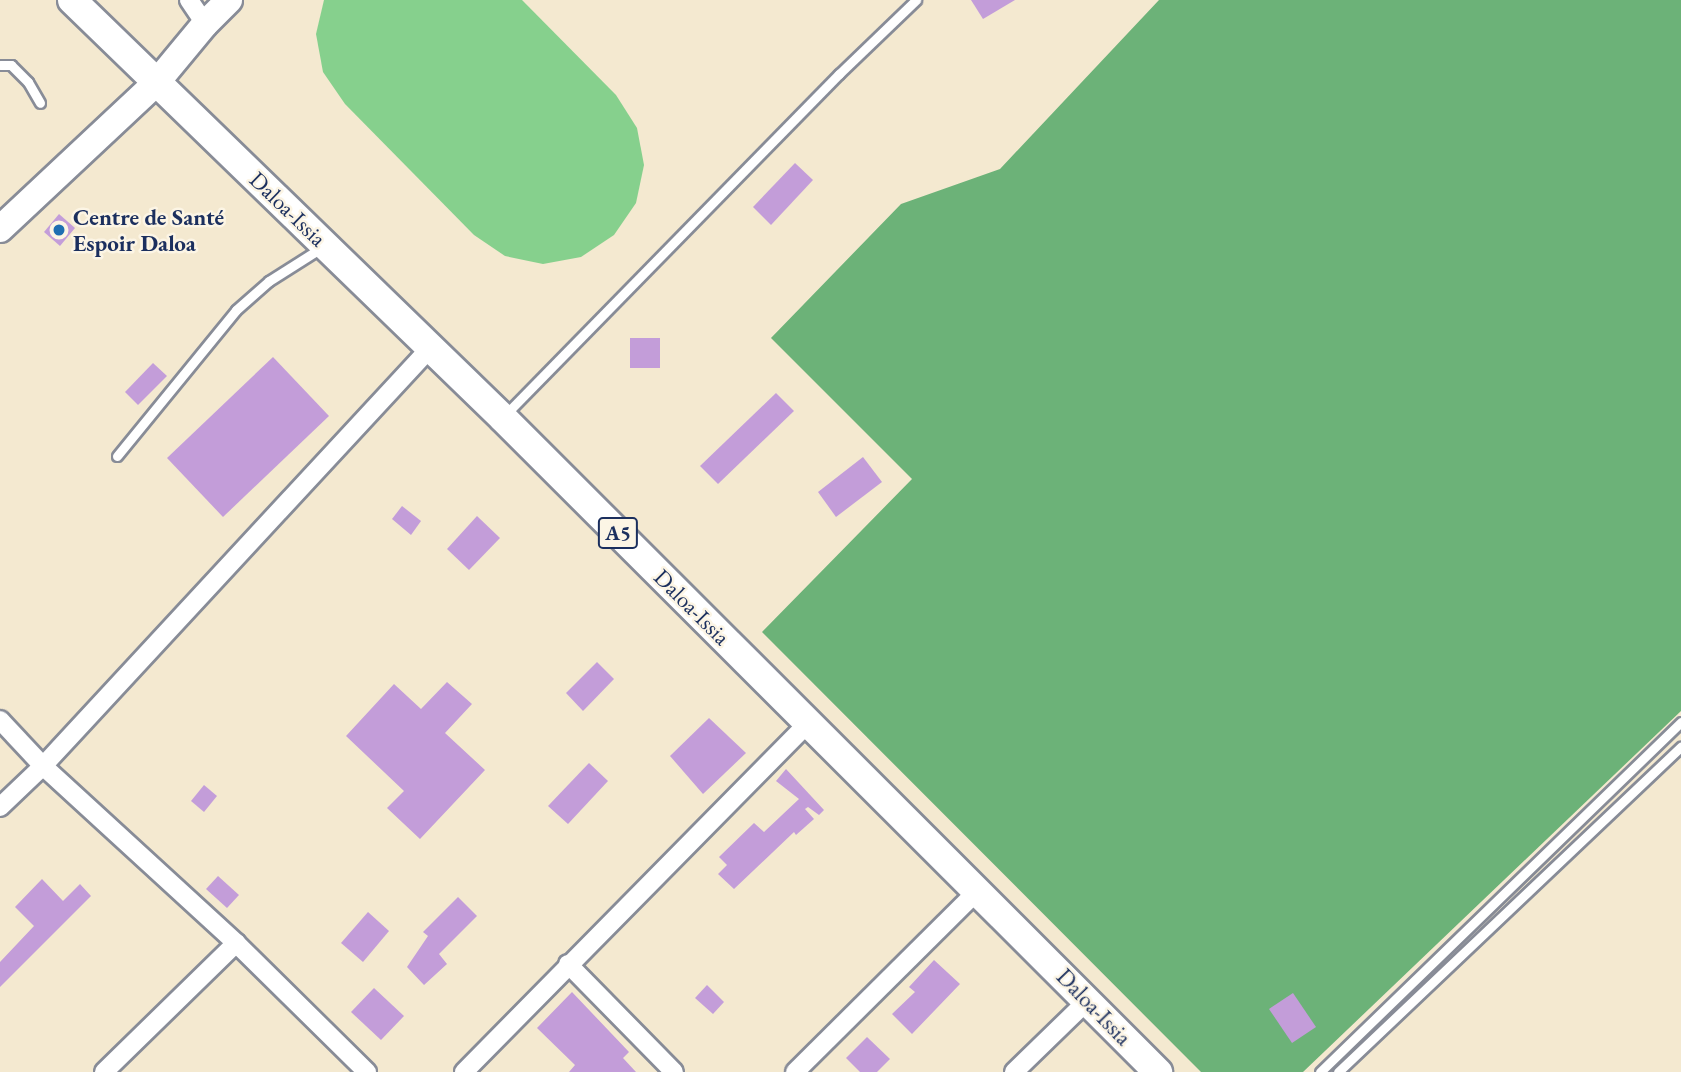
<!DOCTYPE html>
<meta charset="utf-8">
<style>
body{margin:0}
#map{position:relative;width:1681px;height:1072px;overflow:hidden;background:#f4e9d0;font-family:"EB Garamond",serif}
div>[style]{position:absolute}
.green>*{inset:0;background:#86d08d}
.forest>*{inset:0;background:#6cb278}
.building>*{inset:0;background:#c39dd9}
.roads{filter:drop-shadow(2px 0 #888c97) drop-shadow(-2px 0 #888c97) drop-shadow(0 2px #888c97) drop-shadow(0 -2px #888c97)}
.lane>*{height:9px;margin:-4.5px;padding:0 4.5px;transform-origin:4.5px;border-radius:4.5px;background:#fff}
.street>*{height:18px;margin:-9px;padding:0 9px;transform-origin:9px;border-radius:9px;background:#fff}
.secondary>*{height:26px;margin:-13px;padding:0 13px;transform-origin:13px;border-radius:13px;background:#fff}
.primary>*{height:28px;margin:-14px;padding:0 14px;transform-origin:14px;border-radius:14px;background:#fff}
.dots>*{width:19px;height:19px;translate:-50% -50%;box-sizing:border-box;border:4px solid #fcf5e5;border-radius:50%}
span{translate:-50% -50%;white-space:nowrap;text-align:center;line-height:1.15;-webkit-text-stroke:5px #fcf5e5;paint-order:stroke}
.shield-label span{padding:2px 5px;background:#fcf5e5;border:2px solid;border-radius:5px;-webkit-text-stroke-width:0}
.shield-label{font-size:21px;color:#1b2f5e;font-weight:700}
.street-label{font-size:23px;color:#1b2f5e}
.poi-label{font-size:23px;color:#1b2f5e;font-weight:700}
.left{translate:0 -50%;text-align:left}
</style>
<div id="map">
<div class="green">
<i style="clip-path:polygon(324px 0,522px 0,616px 95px,637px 128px,644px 165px,636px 203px,614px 235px,581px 257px,543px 264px,505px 256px,474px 235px,345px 104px,323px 72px,316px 34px)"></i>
</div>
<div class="forest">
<i style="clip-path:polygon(1159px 0,1681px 0,1681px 711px,1303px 1072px,1201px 1072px,762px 632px,912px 479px,771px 338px,901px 204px,1000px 169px)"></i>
</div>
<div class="building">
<i style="clip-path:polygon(971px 0,1015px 0,983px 19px)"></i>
<i style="clip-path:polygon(795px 163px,813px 180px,771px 225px,753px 207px)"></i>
<i style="clip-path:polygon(59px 214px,75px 228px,60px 246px,44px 232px)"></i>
<i style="clip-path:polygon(630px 338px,660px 338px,660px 368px,630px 368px)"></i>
<i style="clip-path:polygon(273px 357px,329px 416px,223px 517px,167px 458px)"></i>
<i style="clip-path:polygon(153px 363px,167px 376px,138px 405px,125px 392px)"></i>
<i style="clip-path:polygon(776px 393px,794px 411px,718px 484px,700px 466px)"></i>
<i style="clip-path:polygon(863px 457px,882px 482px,836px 517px,818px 492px)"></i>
<i style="clip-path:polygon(402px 506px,421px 521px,411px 535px,392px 519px)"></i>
<i style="clip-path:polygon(477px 516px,500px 538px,469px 570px,447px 549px)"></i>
<i style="clip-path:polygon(597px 662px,614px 679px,583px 711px,566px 693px)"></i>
<i style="clip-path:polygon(447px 682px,472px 704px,445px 733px,485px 770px,420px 839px,387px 808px,404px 791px,346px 736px,394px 684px,421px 709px)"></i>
<i style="clip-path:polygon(709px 718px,746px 753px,703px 794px,670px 756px)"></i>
<i style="clip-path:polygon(589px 763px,608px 781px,568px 824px,548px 806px)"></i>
<i style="clip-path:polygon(786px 769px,824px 810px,819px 815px,808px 807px,805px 809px,814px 819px,796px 835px,794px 832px,734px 889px,718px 874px,727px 865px,719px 857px,754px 823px,764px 832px,799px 799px,776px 781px)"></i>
<i style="clip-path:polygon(204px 785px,217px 796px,204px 812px,191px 801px)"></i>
<i style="clip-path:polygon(218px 876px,239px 895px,227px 908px,206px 889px)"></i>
<i style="clip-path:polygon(42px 879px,63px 901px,80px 884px,91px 896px,0 987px,0 962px,34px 926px,15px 907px)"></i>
<i style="clip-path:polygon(458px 897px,477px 916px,439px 954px,447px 964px,424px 985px,407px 967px,428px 936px,423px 932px)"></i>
<i style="clip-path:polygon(368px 912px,389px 931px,363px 962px,341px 943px)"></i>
<i style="clip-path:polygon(934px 960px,960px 984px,912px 1034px,892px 1014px,915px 992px,909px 987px)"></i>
<i style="clip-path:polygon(707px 985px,724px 1002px,713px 1014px,695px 998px)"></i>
<i style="clip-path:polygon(374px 988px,404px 1016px,381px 1040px,351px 1012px)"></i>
<i style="clip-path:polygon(572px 992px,629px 1052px,623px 1058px,636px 1072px,569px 1072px,575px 1065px,537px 1028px)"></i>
<i style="clip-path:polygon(1293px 993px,1316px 1027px,1292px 1043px,1269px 1009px)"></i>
<i style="clip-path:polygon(867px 1037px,890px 1059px,877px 1072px,860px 1072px,846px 1058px)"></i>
</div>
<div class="roads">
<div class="lane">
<i style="left:0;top:65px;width:11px"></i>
<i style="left:11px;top:65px;width:24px;rotate:45deg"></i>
<i style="left:28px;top:82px;width:24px;rotate:60deg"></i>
<i style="left:506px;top:414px;width:476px;rotate:-45.6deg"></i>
<i style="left:839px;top:74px;width:107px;rotate:-43.9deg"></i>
<i style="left:117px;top:456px;width:188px;rotate:-50.8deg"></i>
<i style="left:236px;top:310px;width:44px;rotate:-41.3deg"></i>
<i style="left:269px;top:281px;width:62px;rotate:-32.4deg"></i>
<i style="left:1320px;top:1072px;width:503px;rotate:-44.11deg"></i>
<i style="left:1338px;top:1072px;width:473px;rotate:-43.5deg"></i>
</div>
<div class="street">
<i style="left:189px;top:0;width:29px;rotate:56deg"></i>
<i style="left:0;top:720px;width:63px;rotate:46.9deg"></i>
<i style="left:43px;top:766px;width:262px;rotate:42.5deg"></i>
<i style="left:236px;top:943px;width:184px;rotate:44.6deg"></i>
<i style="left:0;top:807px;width:59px;rotate:-43.6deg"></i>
<i style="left:43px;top:766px;width:571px;rotate:-47.2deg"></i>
<i style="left:568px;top:964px;width:151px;rotate:45.5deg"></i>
<i style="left:104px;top:1072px;width:185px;rotate:-44.3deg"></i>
<i style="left:464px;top:1072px;width:490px;rotate:-45.4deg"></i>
<i style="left:795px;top:1072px;width:258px;rotate:-44.8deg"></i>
<i style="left:1014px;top:1072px;width:103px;rotate:-44.2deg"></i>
</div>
<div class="secondary">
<i style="left:0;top:229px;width:215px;rotate:-43.1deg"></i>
<i style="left:157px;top:82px;width:75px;rotate:-50.4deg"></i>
<i style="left:205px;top:24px;width:34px;rotate:-45deg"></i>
</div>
<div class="primary">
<i style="left:72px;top:0;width:600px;rotate:44.12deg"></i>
<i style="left:503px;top:418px;width:926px;rotate:44.96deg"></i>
</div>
</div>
<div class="dots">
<i style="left:59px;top:230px;background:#1f6fb2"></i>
</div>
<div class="shield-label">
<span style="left:618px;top:533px">A5</span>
</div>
<div class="street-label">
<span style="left:288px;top:209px;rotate:44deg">Daloa-Issia</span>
<span style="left:692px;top:607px;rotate:45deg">Daloa-Issia</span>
<span style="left:1094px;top:1007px;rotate:46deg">Daloa-Issia</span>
</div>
<div class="poi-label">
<span class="left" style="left:73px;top:230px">Centre de Santé<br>Espoir Daloa</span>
</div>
</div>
